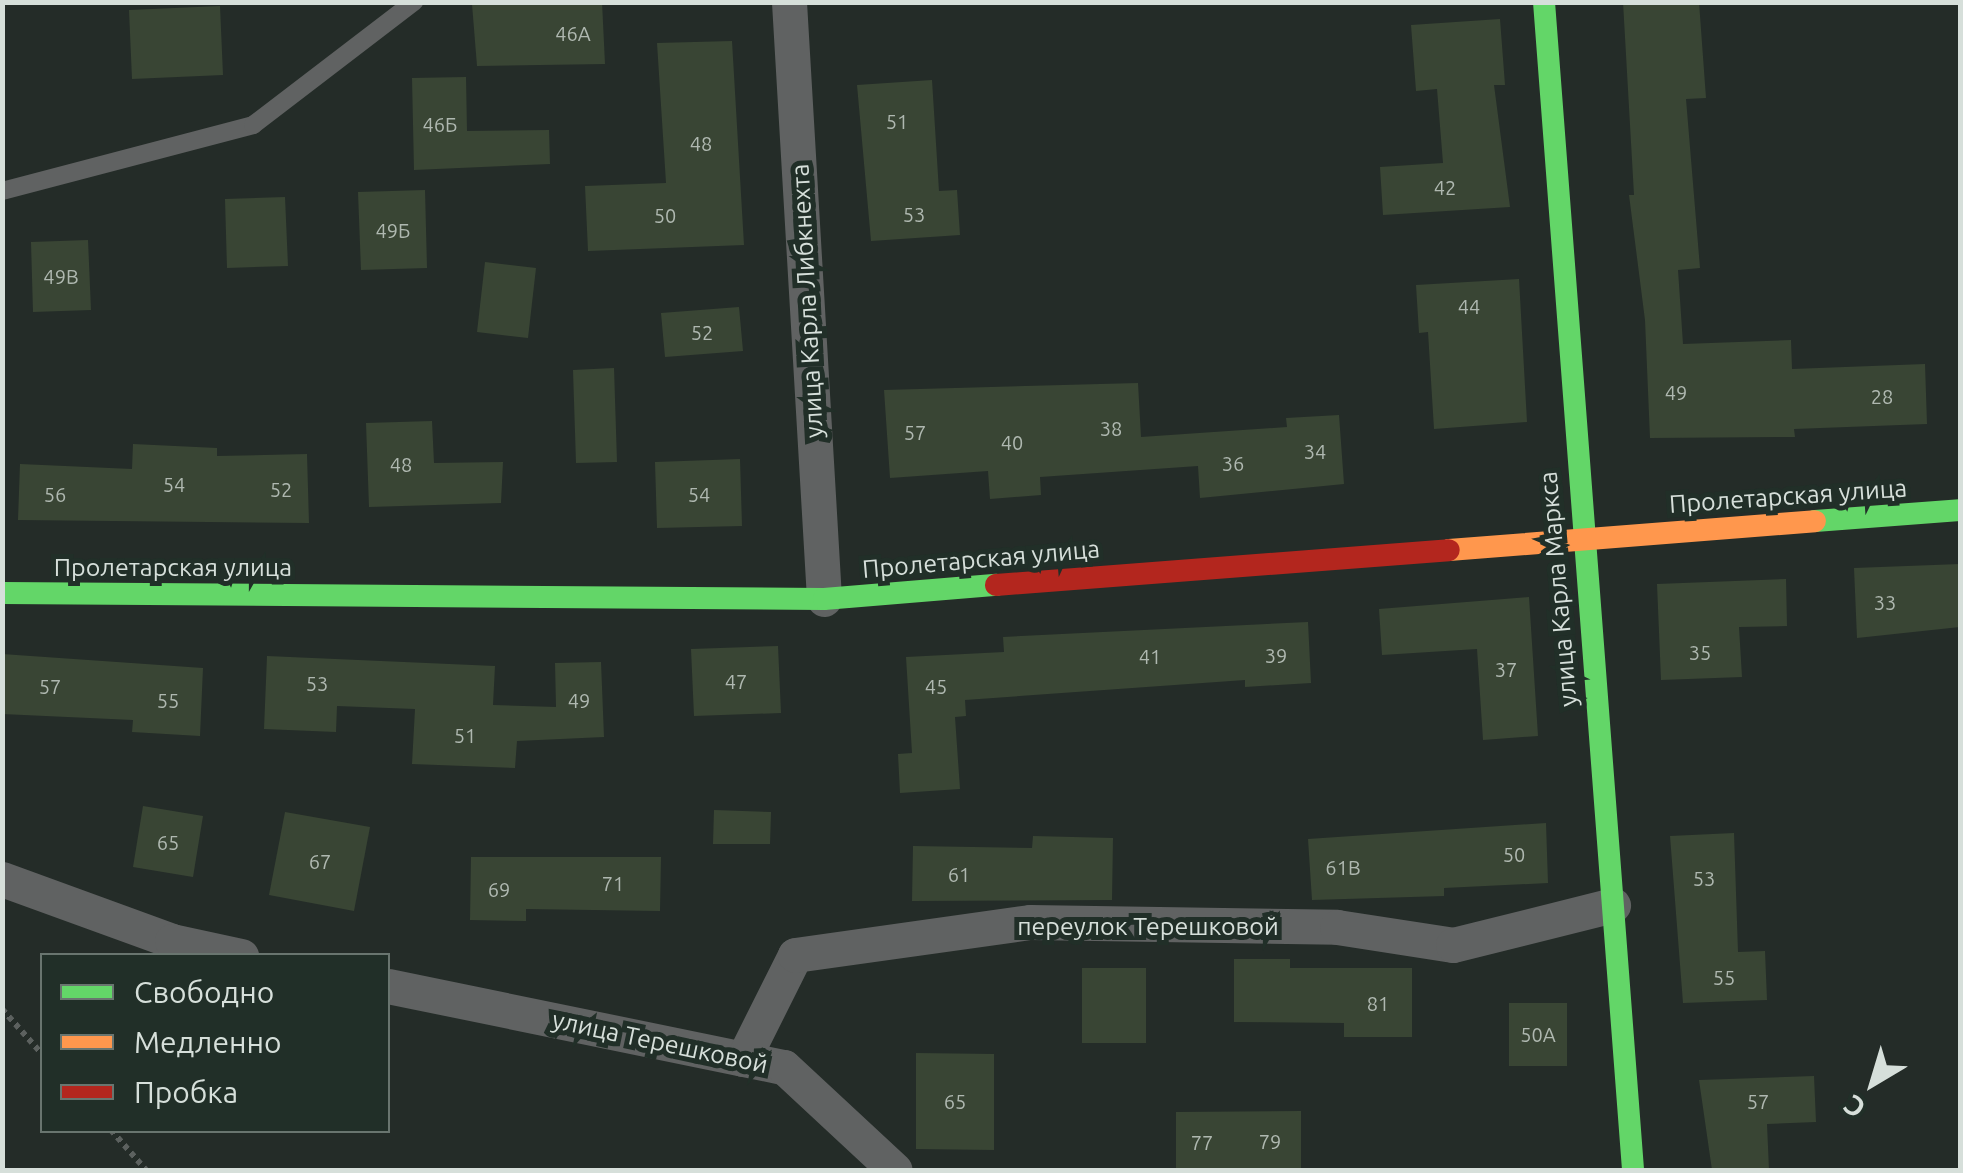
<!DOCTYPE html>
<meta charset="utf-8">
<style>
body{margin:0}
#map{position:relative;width:1963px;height:1173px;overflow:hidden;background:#242c28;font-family:Ubuntu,sans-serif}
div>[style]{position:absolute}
.building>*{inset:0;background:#394534}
.path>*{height:6px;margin-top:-3px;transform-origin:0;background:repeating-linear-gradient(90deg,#5c615f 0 5px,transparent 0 10px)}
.lane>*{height:18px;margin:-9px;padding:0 9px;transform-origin:9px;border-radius:9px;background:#606262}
.street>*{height:35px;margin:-17.5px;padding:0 17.5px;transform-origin:17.5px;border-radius:17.5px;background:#606262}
.fast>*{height:22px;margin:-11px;padding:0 11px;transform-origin:11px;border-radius:11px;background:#63d668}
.slow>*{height:22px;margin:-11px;padding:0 11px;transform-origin:11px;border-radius:11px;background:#ff974d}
.jam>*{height:22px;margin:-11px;padding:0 11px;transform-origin:11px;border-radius:11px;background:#b3261e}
span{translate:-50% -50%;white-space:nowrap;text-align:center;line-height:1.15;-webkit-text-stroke:10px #212f28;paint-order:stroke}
.number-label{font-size:20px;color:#afb8b0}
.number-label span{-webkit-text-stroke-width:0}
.street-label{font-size:25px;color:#d6dfda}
.frame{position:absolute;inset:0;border:5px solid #d6dfda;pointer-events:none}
.legend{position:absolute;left:40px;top:953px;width:350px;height:180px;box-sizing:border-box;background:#212f28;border:2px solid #69756f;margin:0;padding:12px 18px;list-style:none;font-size:30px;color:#d6dfda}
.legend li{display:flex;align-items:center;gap:20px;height:50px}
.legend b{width:50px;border:2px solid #69756f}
.north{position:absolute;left:1823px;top:1033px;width:100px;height:100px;-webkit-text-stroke:8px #212f28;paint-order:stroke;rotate:218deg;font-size:28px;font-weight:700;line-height:40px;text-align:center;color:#d6dfda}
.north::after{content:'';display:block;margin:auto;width:35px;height:45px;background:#d6dfda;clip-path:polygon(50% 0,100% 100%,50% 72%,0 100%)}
</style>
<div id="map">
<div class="building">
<i style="clip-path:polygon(602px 2px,605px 64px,477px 66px,472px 4px)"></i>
<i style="clip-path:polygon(1623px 2px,1699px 2px,1706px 98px,1686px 99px,1700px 268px,1678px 270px,1683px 344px,1791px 340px,1792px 369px,1925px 364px,1927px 424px,1794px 429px,1795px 437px,1650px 438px,1645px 320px,1629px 195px,1634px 195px)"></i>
<i style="clip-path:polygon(220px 6px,223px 75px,132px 79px,129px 10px)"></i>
<i style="clip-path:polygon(1500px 19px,1505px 85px,1494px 85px,1510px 207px,1383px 215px,1380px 167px,1443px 163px,1437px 89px,1416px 91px,1411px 25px)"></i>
<i style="clip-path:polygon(732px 41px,744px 245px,588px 251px,585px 186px,666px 183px,657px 43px)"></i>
<i style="clip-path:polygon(466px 77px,467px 131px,549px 130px,550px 164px,414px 170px,412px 78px)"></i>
<i style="clip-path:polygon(932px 80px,939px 191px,957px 190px,960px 235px,871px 241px,857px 85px)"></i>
<i style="clip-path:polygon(425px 190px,427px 268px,361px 270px,358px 192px)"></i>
<i style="clip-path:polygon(285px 197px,288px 266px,227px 268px,225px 199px)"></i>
<i style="clip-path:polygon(88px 240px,91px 310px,33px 312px,31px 242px)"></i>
<i style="clip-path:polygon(485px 262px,536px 268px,528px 338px,477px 332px)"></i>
<i style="clip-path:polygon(1519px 279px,1527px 422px,1434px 429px,1428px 332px,1419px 333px,1416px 285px)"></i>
<i style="clip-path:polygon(739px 307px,743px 351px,665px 357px,661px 313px)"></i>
<i style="clip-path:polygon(614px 368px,617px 462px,576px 463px,573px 370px)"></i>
<i style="clip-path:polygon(1138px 383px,1141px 437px,1287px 427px,1286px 418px,1339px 415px,1344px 484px,1200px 498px,1198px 466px,1040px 477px,1041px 495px,990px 499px,988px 471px,890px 478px,884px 390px)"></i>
<i style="clip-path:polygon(432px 421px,434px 463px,503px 462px,501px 503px,369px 507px,366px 423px)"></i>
<i style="clip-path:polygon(133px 444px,217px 448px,217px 456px,307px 454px,309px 523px,18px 520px,20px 464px,132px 469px)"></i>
<i style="clip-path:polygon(740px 459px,742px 526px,657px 528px,655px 462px)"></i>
<i style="clip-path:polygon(1960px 564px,1960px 627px,1857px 638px,1854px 568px)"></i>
<i style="clip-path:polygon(1786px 579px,1787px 626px,1739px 627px,1742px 677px,1661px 680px,1657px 584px)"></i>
<i style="clip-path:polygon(1529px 597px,1538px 736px,1483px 740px,1477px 649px,1382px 655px,1379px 609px)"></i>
<i style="clip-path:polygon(1308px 622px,1311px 683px,1245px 687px,1245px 680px,965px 700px,966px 716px,955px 717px,960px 789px,900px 793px,898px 754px,912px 753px,906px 657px,1004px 652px,1003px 637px)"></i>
<i style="clip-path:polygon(778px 646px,781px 713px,694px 716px,691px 649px)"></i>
<i style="clip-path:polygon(2px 654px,203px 668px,200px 736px,132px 732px,133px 720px,2px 714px)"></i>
<i style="clip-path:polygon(267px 656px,495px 666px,493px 705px,556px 707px,555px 663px,601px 662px,604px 737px,517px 741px,515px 768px,412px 764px,415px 709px,337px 706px,336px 732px,264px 729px)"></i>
<i style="clip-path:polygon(143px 806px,203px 816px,193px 877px,133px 867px)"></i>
<i style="clip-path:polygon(714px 810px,771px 812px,770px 844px,713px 844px)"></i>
<i style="clip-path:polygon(285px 812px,370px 827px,354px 911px,269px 895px)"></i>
<i style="clip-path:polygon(1546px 823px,1548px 883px,1444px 888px,1444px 896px,1312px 900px,1308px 839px)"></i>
<i style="clip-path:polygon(1734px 833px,1738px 952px,1765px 951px,1767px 1000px,1683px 1003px,1670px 836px)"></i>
<i style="clip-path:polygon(1033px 836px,1113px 838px,1112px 900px,912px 901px,913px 846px,1032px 848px)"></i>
<i style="clip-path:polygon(471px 857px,661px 857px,660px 911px,526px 909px,526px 921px,470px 920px)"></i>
<i style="clip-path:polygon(1234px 959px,1290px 959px,1290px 968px,1412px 968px,1412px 1037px,1344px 1037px,1344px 1023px,1234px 1022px)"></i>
<i style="clip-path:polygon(1082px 968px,1146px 968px,1146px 1043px,1082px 1043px)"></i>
<i style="clip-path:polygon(1509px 1003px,1567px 1003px,1567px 1066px,1509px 1066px)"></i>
<i style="clip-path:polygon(916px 1053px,994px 1054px,994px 1150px,916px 1149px)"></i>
<i style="clip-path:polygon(1814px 1076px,1816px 1122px,1767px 1124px,1769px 1170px,1712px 1170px,1699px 1080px)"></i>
<i style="clip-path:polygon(1301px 1111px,1301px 1170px,1176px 1170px,1176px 1112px)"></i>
</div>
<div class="path">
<i style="left:2px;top:1009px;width:60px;rotate:48.4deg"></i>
<i style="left:111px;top:1130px;width:53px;rotate:48.8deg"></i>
</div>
<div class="lane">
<i style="left:2px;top:191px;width:260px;rotate:-14.7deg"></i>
<i style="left:253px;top:125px;width:203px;rotate:-37.4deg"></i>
</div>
<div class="street">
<i style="left:789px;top:2px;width:598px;rotate:86.64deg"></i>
<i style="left:2px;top:879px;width:181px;rotate:20deg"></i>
<i style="left:172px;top:941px;width:71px;rotate:12.3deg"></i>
<i style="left:388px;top:986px;width:404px;rotate:11.6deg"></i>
<i style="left:784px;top:1067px;width:151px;rotate:42.9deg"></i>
<i style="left:743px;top:1059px;width:116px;rotate:-63.4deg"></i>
<i style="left:795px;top:955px;width:237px;rotate:-8deg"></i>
<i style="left:1030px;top:922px;width:307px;rotate:0.9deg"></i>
<i style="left:1337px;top:927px;width:117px;rotate:8.8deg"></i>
<i style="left:1453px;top:945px;width:165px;rotate:-14deg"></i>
</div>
<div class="fast">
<i style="left:1544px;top:2px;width:1171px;rotate:85.64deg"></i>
<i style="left:1815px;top:521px;width:145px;rotate:-4.3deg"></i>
<i style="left:2px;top:593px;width:822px;rotate:0.42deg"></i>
<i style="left:824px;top:599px;width:173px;rotate:-4.7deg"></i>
</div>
<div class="slow">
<i style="left:1449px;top:550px;width:367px;rotate:-4.5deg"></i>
</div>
<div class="jam">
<i style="left:996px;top:585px;width:454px;rotate:-4.4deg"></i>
</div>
<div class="number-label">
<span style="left:573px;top:33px">46А</span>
<span style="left:897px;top:121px">51</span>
<span style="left:440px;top:124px">46Б</span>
<span style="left:701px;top:143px">48</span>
<span style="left:1445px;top:187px">42</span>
<span style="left:914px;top:214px">53</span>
<span style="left:665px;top:215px">50</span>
<span style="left:393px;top:230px">49Б</span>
<span style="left:61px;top:276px">49В</span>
<span style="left:1469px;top:306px">44</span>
<span style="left:702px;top:332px">52</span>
<span style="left:1676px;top:392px">49</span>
<span style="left:1882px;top:396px">28</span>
<span style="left:1111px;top:428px">38</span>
<span style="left:915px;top:432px">57</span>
<span style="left:1012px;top:442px">40</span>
<span style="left:1315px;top:451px">34</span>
<span style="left:1233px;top:463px">36</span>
<span style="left:401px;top:464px">48</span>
<span style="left:174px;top:484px">54</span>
<span style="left:281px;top:489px">52</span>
<span style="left:55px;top:494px">56</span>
<span style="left:699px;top:494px">54</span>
<span style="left:1885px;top:602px">33</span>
<span style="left:1700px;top:652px">35</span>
<span style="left:1276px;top:655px">39</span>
<span style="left:1150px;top:656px">41</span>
<span style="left:1506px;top:669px">37</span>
<span style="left:736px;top:681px">47</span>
<span style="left:317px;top:683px">53</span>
<span style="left:50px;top:686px">57</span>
<span style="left:936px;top:686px">45</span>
<span style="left:168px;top:700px">55</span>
<span style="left:579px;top:700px">49</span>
<span style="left:465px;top:735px">51</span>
<span style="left:168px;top:842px">65</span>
<span style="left:1514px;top:854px">50</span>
<span style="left:320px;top:861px">67</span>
<span style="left:1343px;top:867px">61В</span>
<span style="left:959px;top:874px">61</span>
<span style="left:1704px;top:878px">53</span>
<span style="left:613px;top:883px">71</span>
<span style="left:499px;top:889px">69</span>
<span style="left:1724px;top:977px">55</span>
<span style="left:1378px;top:1003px">81</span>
<span style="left:1538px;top:1034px">50А</span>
<span style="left:955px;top:1101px">65</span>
<span style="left:1758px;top:1101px">57</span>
<span style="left:1270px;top:1141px">79</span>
<span style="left:1202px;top:1142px">77</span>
</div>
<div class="street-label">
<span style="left:807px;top:301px;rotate:-93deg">улица Карла Либкнехта</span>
<span style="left:1788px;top:496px;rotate:-4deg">Пролетарская улица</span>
<span style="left:981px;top:559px;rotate:-5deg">Пролетарская улица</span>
<span style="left:173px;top:567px">Пролетарская улица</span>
<span style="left:1558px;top:589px;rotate:-95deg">улица Карла Маркса</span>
<span style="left:1148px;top:926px">переулок Терешковой</span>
<span style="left:660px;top:1042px;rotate:12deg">улица Терешковой</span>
</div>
<div class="frame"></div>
<ul class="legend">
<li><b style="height:12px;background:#63d668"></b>Свободно</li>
<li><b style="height:12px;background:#ff974d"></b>Медленно</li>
<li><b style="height:12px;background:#b3261e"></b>Пробка</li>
</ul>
<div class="north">С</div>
</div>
